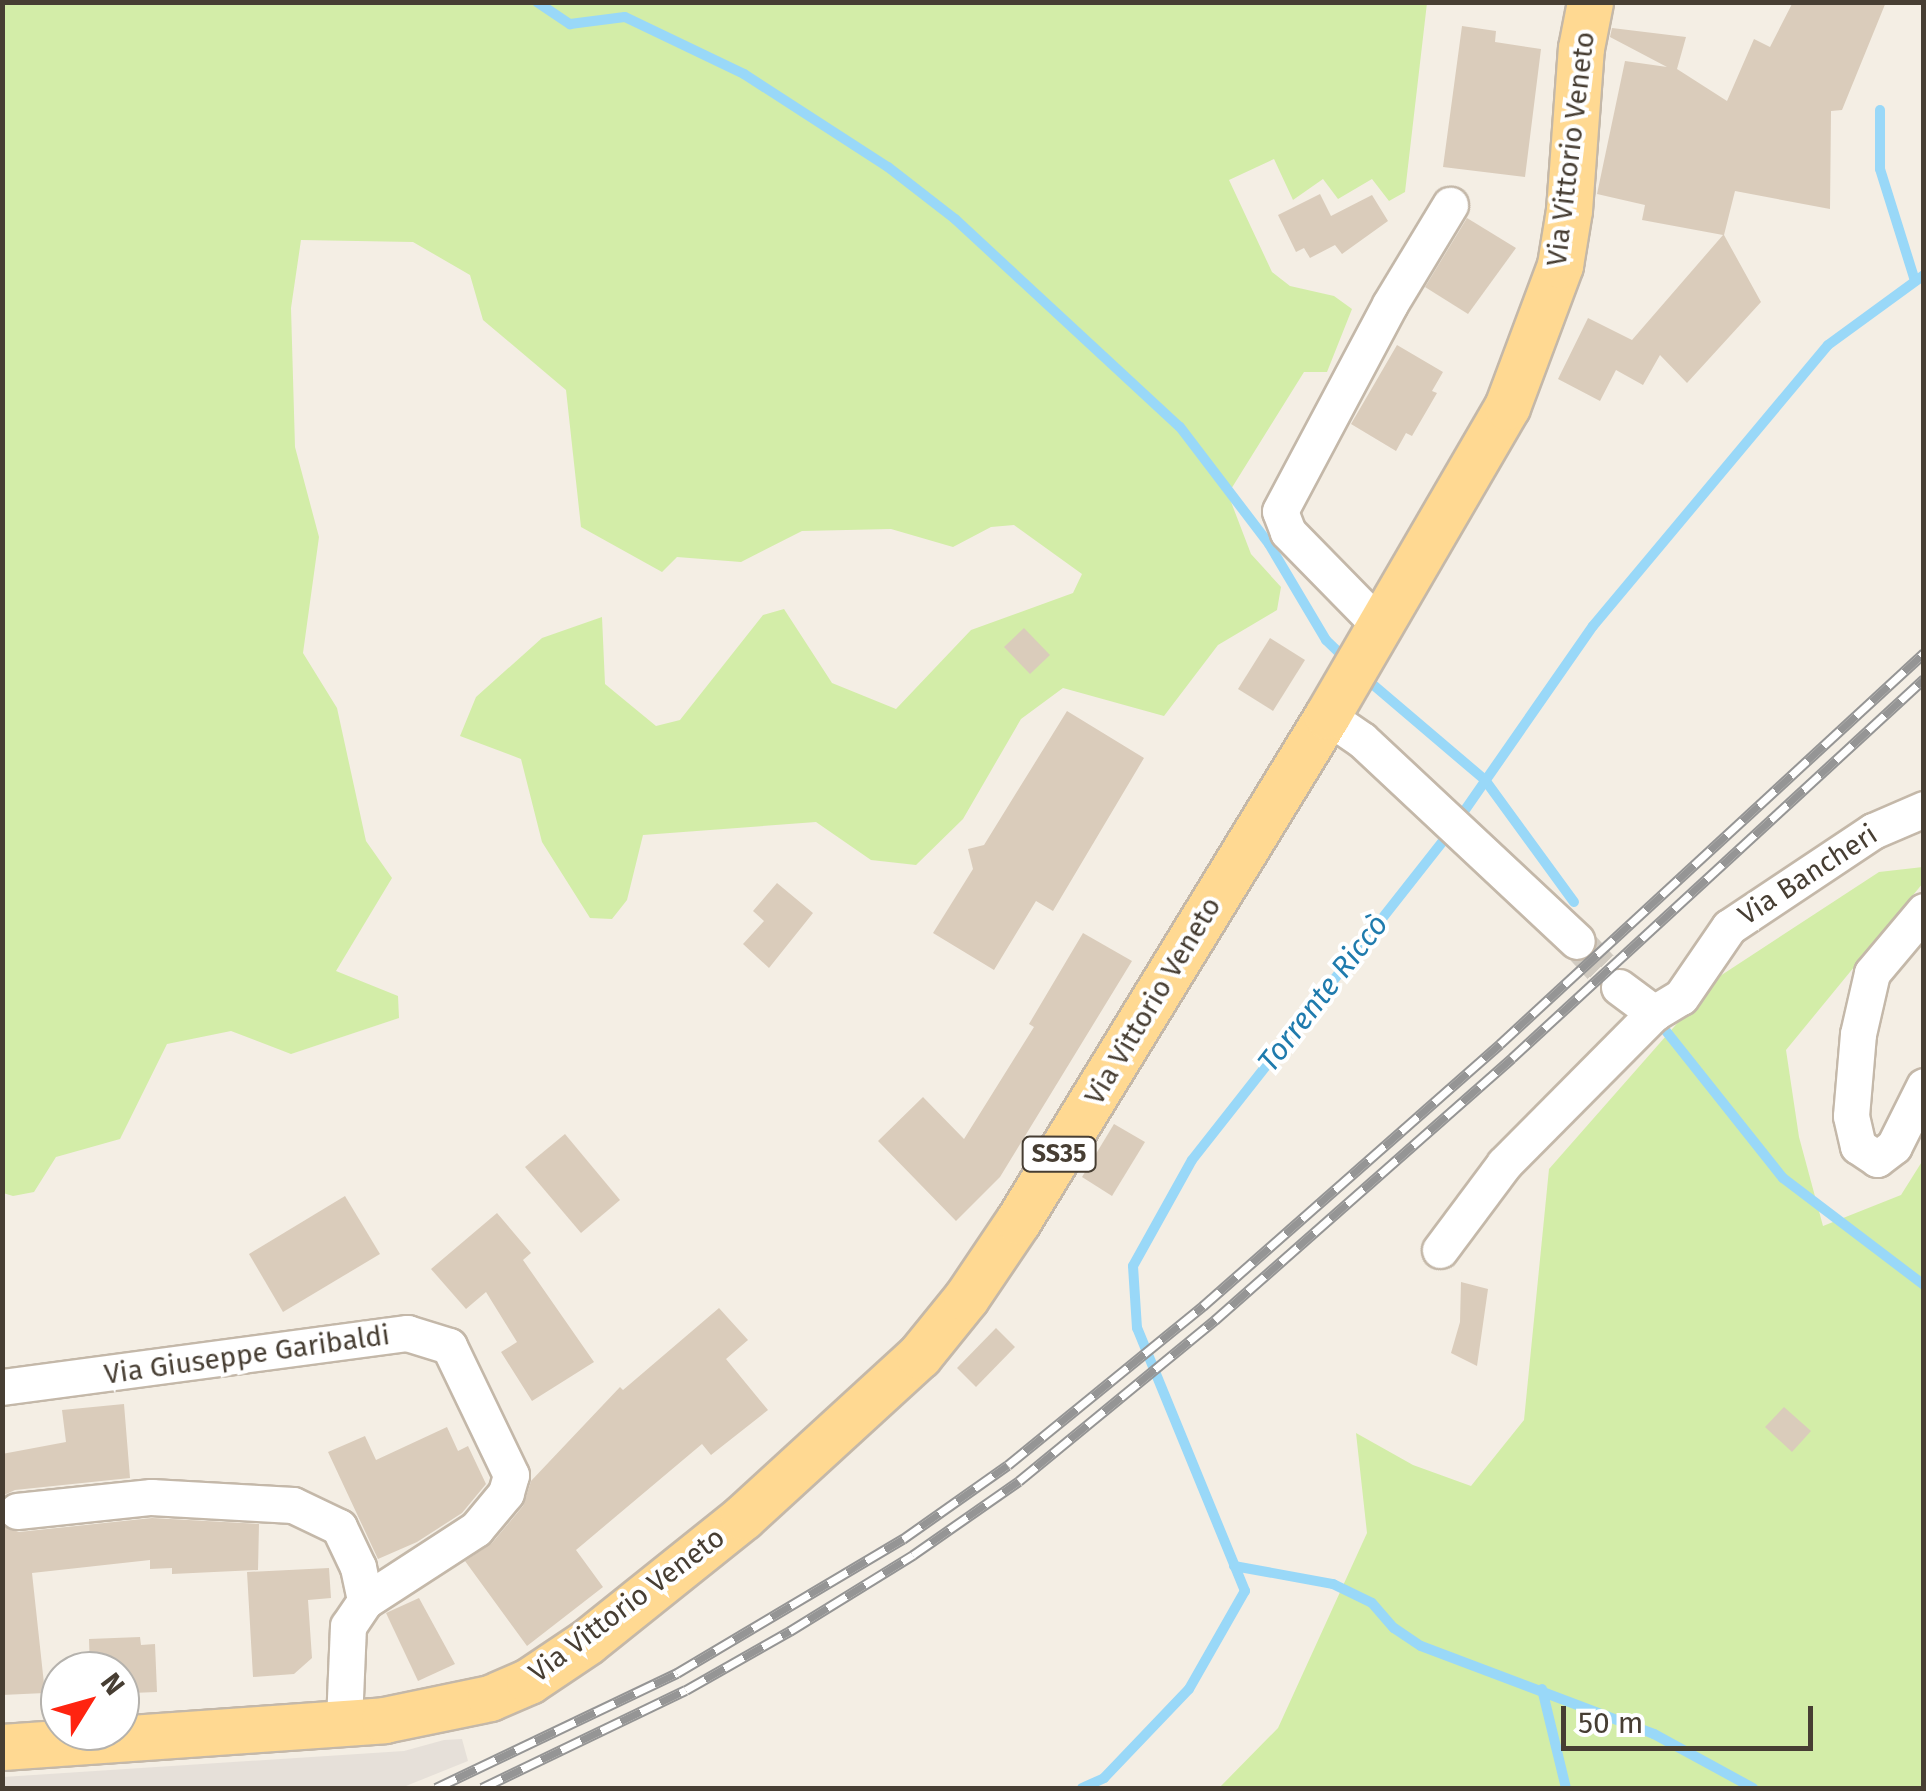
<!DOCTYPE html>
<meta charset="utf-8">
<style>
body{margin:0}
#map{position:relative;width:1926px;height:1791px;overflow:hidden;background:#f4eee4;font-family:"Fira Sans",sans-serif}
div>[style]{position:absolute}
.industrial>*{inset:0;background:#e6e0d9}
.green>*{inset:0;background:#d3eda8}
.stream>*{height:10px;margin:-5px;padding:0 5px;transform-origin:5px;border-radius:5px;background:#99d8f8}
.building>*{inset:0;background:#daccbb}
.minor-tunnel>*{height:35px;margin-top:-17.5px;transform-origin:0;background:repeating-linear-gradient(90deg,#d1cbc1 0 35px,transparent 0 53px)}
.roads{filter:drop-shadow(2px 0 #c4b8a9) drop-shadow(-2px 0 #c4b8a9) drop-shadow(0 2px #c4b8a9) drop-shadow(0 -2px #c4b8a9)}
.minor>*{height:35px;margin:-17.5px;padding:0 17.5px;transform-origin:17.5px;border-radius:17.5px;background:#fff}
.major>*{height:45px;margin:-22.5px;padding:0 22.5px;transform-origin:22.5px;border-radius:22.5px;background:#ffd992}
.rail>*{height:11px;margin-top:-5.5px;transform-origin:0;background:repeating-linear-gradient(90deg,#fff 0 22px,#959595 0 44px);box-sizing:border-box;border-block:2px solid #959595}
span{translate:-50% -50%;white-space:nowrap;text-align:center;line-height:1.15;-webkit-text-stroke:8px #fff;paint-order:stroke}
.shield-label span{padding:2px 8px;background:#fff;border:2px solid;border-radius:8px;-webkit-text-stroke-width:0}
.shield-label{font-size:25px;color:#473e33;font-weight:700}
.street-label{font-size:28px;color:#473e33}
.water-label{font-size:30px;color:#1f7bad;font-style:italic}
.frame{position:absolute;inset:0;border:5px solid #473e33;pointer-events:none}
.north{position:absolute;left:40px;top:1651px;width:100px;height:100px;box-sizing:border-box;background:#fff;border:2px solid #b5b2ad;border-radius:50%;rotate:53deg;font-size:28px;font-weight:700;line-height:40px;text-align:center;color:#473e33}
.north::after{content:'';display:block;margin:auto;width:35px;height:45px;background:#ff2410;clip-path:polygon(50% 0,100% 100%,50% 72%,0 100%)}
.scale{position:absolute;left:1561px;top:1706px;width:252px;height:45px;box-sizing:border-box;border:5px solid #473e33;border-top:0;padding-left:12px;font-size:30px;line-height:35px;white-space:nowrap;color:#473e33;-webkit-text-stroke:8px #fff;paint-order:stroke}
</style>
<div id="map">
<div class="industrial">
<i style="clip-path:polygon(462px 1739px,468px 1761px,401px 1788px,3px 1788px,3px 1777px,404px 1751px,444px 1740px)"></i>
</div>
<div class="green">
<i style="clip-path:polygon(3px 3px,1427px 3px,1405px 192px,1389px 201px,1372px 179px,1338px 199px,1323px 179px,1293px 200px,1274px 159px,1229px 180px,1272px 272px,1290px 286px,1334px 296px,1352px 309px,1327px 372px,1304px 372px,1228px 494px,1251px 554px,1281px 587px,1277px 610px,1218px 645px,1164px 716px,1063px 688px,1021px 719px,963px 819px,916px 865px,871px 860px,816px 822px,643px 835px,627px 900px,612px 919px,590px 918px,542px 842px,521px 759px,460px 736px,476px 697px,542px 638px,602px 617px,605px 684px,656px 726px,680px 720px,763px 615px,784px 609px,832px 683px,896px 709px,971px 630px,1073px 593px,1082px 574px,1014px 525px,991px 527px,953px 547px,891px 529px,802px 531px,741px 562px,677px 557px,662px 572px,581px 527px,566px 390px,483px 320px,470px 275px,413px 242px,301px 240px,291px 308px,295px 447px,319px 537px,303px 653px,337px 708px,366px 841px,392px 878px,336px 971px,398px 996px,399px 1018px,291px 1054px,231px 1031px,167px 1044px,120px 1139px,56px 1157px,34px 1192px,13px 1196px,3px 1193px)"></i>
<i style="clip-path:polygon(1923px 867px,1923px 883px,1786px 1050px,1799px 1137px,1823px 1226px,1901px 1195px,1923px 1160px,1923px 1788px,1219px 1788px,1278px 1728px,1367px 1533px,1356px 1433px,1413px 1465px,1471px 1486px,1524px 1420px,1549px 1169px,1717px 978px,1879px 872px)"></i>
</div>
<div class="stream">
<i style="left:537px;top:2px;width:40px;rotate:34deg"></i>
<i style="left:570px;top:24px;width:55px;rotate:-7.3deg"></i>
<i style="left:625px;top:17px;width:132px;rotate:25.6deg"></i>
<i style="left:744px;top:74px;width:171px;rotate:32.9deg"></i>
<i style="left:888px;top:167px;width:85px;rotate:37.8deg"></i>
<i style="left:955px;top:219px;width:306px;rotate:42.8deg"></i>
<i style="left:1180px;top:427px;width:147px;rotate:52.7deg"></i>
<i style="left:1269px;top:544px;width:112px;rotate:59.3deg"></i>
<i style="left:1326px;top:640px;width:30px;rotate:44deg"></i>
<i style="left:1880px;top:110px;width:59px;rotate:90deg"></i>
<i style="left:1880px;top:169px;width:117px;rotate:72.6deg"></i>
<i style="left:1364px;top:677px;width:159px;rotate:40.4deg"></i>
<i style="left:1485px;top:780px;width:151px;rotate:53.9deg"></i>
<i style="left:1662px;top:1026px;width:194px;rotate:51.5deg"></i>
<i style="left:1783px;top:1178px;width:177px;rotate:37.2deg"></i>
<i style="left:1234px;top:1566px;width:101px;rotate:10.3deg"></i>
<i style="left:1333px;top:1584px;width:43px;rotate:26deg"></i>
<i style="left:1372px;top:1603px;width:33px;rotate:49deg"></i>
<i style="left:1394px;top:1628px;width:32px;rotate:34deg"></i>
<i style="left:1421px;top:1646px;width:249px;rotate:20.7deg"></i>
<i style="left:1654px;top:1734px;width:113px;rotate:28.6deg"></i>
<i style="left:1542px;top:1689px;width:102px;rotate:76.4deg"></i>
<i style="left:1082px;top:1788px;width:24px;rotate:-24deg"></i>
<i style="left:1104px;top:1778px;width:123px;rotate:-46.3deg"></i>
<i style="left:1189px;top:1689px;width:113px;rotate:-60.3deg"></i>
<i style="left:1245px;top:1591px;width:284px;rotate:-112.3deg"></i>
<i style="left:1137px;top:1328px;width:62px;rotate:-93.7deg"></i>
<i style="left:1133px;top:1266px;width:121px;rotate:-60.9deg"></i>
<i style="left:1192px;top:1160px;width:416px;rotate:-51.8deg"></i>
<i style="left:1449px;top:833px;width:252px;rotate:-55.2deg"></i>
<i style="left:1593px;top:626px;width:366px;rotate:-50.1deg"></i>
<i style="left:1828px;top:345px;width:119px;rotate:-36.1deg"></i>
</div>
<div class="building">
<i style="clip-path:polygon(1793px 2px,1886px 2px,1842px 110px,1831px 111px,1830px 209px,1735px 191px,1724px 235px,1761px 302px,1687px 383px,1660px 355px,1643px 385px,1616px 370px,1600px 401px,1558px 379px,1588px 318px,1632px 340px,1723px 235px,1642px 220px,1645px 205px,1597px 194px,1625px 61px,1667px 67px,1610px 37px,1612px 28px,1686px 37px,1677px 69px,1727px 101px,1754px 39px,1770px 47px)"></i>
<i style="clip-path:polygon(1462px 26px,1496px 31px,1495px 42px,1541px 49px,1525px 177px,1443px 167px)"></i>
<i style="clip-path:polygon(1320px 194px,1331px 216px,1372px 195px,1388px 221px,1342px 254px,1335px 245px,1310px 258px,1304px 248px,1296px 252px,1278px 215px)"></i>
<i style="clip-path:polygon(1467px 218px,1516px 248px,1468px 314px,1425px 287px)"></i>
<i style="clip-path:polygon(1397px 345px,1443px 372px,1432px 391px,1437px 393px,1412px 436px,1406px 433px,1396px 451px,1351px 424px)"></i>
<i style="clip-path:polygon(1024px 628px,1050px 655px,1030px 674px,1004px 647px)"></i>
<i style="clip-path:polygon(1270px 638px,1305px 660px,1273px 711px,1238px 689px)"></i>
<i style="clip-path:polygon(1067px 711px,1144px 758px,1053px 911px,1036px 901px,994px 970px,933px 933px,973px 869px,968px 849px,984px 845px)"></i>
<i style="clip-path:polygon(777px 883px,813px 913px,769px 968px,743px 944px,764px 921px,753px 911px)"></i>
<i style="clip-path:polygon(1083px 933px,1132px 961px,1000px 1177px,956px 1221px,878px 1141px,923px 1097px,964px 1139px,1034px 1027px,1029px 1024px)"></i>
<i style="clip-path:polygon(1114px 1124px,1145px 1142px,1112px 1196px,1082px 1177px)"></i>
<i style="clip-path:polygon(565px 1134px,620px 1200px,581px 1233px,525px 1167px)"></i>
<i style="clip-path:polygon(345px 1196px,380px 1254px,283px 1312px,249px 1254px)"></i>
<i style="clip-path:polygon(497px 1213px,531px 1253px,523px 1260px,594px 1362px,532px 1401px,501px 1352px,517px 1342px,486px 1292px,466px 1309px,431px 1269px)"></i>
<i style="clip-path:polygon(1461px 1282px,1488px 1289px,1477px 1366px,1451px 1353px,1460px 1322px)"></i>
<i style="clip-path:polygon(719px 1308px,748px 1340px,726px 1359px,768px 1410px,711px 1455px,702px 1444px,576px 1550px,603px 1587px,527px 1646px,465px 1561px,492px 1543px,523px 1506px,531px 1481px,620px 1387px,623px 1390px)"></i>
<i style="clip-path:polygon(996px 1328px,1015px 1347px,976px 1387px,957px 1368px)"></i>
<i style="clip-path:polygon(124px 1404px,130px 1478px,15px 1490px,2px 1496px,2px 1454px,66px 1442px,62px 1410px)"></i>
<i style="clip-path:polygon(1784px 1407px,1811px 1431px,1792px 1452px,1765px 1427px)"></i>
<i style="clip-path:polygon(447px 1427px,458px 1451px,468px 1446px,486px 1484px,462px 1513px,417px 1542px,378px 1559px,328px 1452px,365px 1436px,376px 1460px)"></i>
<i style="clip-path:polygon(152px 1518px,259px 1524px,258px 1570px,172px 1574px,172px 1568px,150px 1569px,150px 1560px,32px 1573px,45px 1693px,2px 1695px,2px 1526px,19px 1532px)"></i>
<i style="clip-path:polygon(329px 1568px,331px 1598px,308px 1600px,312px 1658px,294px 1674px,253px 1677px,247px 1572px)"></i>
<i style="clip-path:polygon(419px 1598px,455px 1664px,418px 1681px,386px 1613px)"></i>
<i style="clip-path:polygon(140px 1637px,141px 1645px,155px 1644px,157px 1692px,131px 1693px,130px 1680px,120px 1681px,120px 1671px,90px 1671px,89px 1639px)"></i>
</div>
<div class="minor-tunnel">
<i style="left:1577px;top:941px;width:62px;rotate:47.6deg"></i>
</div>
<div class="roads">
<div class="minor">
<i style="left:1380px;top:626px;width:132px;rotate:-134.4deg"></i>
<i style="left:1288px;top:532px;width:22px;rotate:-111deg"></i>
<i style="left:1280px;top:511px;width:234px;rotate:-62deg"></i>
<i style="left:1390px;top:304px;width:116px;rotate:-58.8deg"></i>
<i style="left:1327px;top:716px;width:42px;rotate:34.4deg"></i>
<i style="left:1362px;top:740px;width:294px;rotate:43.1deg"></i>
<i style="left:1924px;top:911px;width:81px;rotate:130deg"></i>
<i style="left:1872px;top:973px;width:63px;rotate:102.9deg"></i>
<i style="left:1858px;top:1034px;width:82px;rotate:94.9deg"></i>
<i style="left:1851px;top:1116px;width:31px;rotate:77deg"></i>
<i style="left:1858px;top:1146px;width:23px;rotate:34deg"></i>
<i style="left:1877px;top:1159px;width:21px;rotate:-37deg"></i>
<i style="left:1894px;top:1146px;width:67px;rotate:-63.4deg"></i>
<i style="left:1619px;top:987px;width:44px;rotate:36.6deg"></i>
<i style="left:1654px;top:1013px;width:31px;rotate:-31deg"></i>
<i style="left:1681px;top:997px;width:85px;rotate:-55.6deg"></i>
<i style="left:1729px;top:927px;width:173px;rotate:-33.7deg"></i>
<i style="left:1873px;top:831px;width:56px;rotate:-23.3deg"></i>
<i style="left:1440px;top:1250px;width:107px;rotate:-53.3deg"></i>
<i style="left:1504px;top:1164px;width:213px;rotate:-45.2deg"></i>
<i style="left:2px;top:1387px;width:409px;rotate:-7.6deg"></i>
<i style="left:407px;top:1333px;width:44px;rotate:17.2deg"></i>
<i style="left:449px;top:1346px;width:143px;rotate:64.3deg"></i>
<i style="left:511px;top:1475px;width:19px;rotate:106deg"></i>
<i style="left:506px;top:1493px;width:47px;rotate:129.8deg"></i>
<i style="left:476px;top:1529px;width:132px;rotate:147deg"></i>
<i style="left:365px;top:1601px;width:30px;rotate:124deg"></i>
<i style="left:348px;top:1626px;width:96px;rotate:92.4deg"></i>
<i style="left:17px;top:1511px;width:135px;rotate:-6deg"></i>
<i style="left:151px;top:1497px;width:142px;rotate:3.2deg"></i>
<i style="left:293px;top:1505px;width:51px;rotate:25.6deg"></i>
<i style="left:339px;top:1527px;width:44px;rotate:64.6deg"></i>
<i style="left:358px;top:1567px;width:35px;rotate:78deg"></i>
</div>
<div class="major">
<i style="left:2px;top:1747px;width:383px;rotate:-4deg"></i>
<i style="left:384px;top:1720px;width:108px;rotate:-11.7deg"></i>
<i style="left:490px;top:1698px;width:43px;rotate:-23.6deg"></i>
<i style="left:529px;top:1681px;width:70px;rotate:-33.9deg"></i>
<i style="left:587px;top:1642px;width:200px;rotate:-38.7deg"></i>
<i style="left:743px;top:1517px;width:239px;rotate:-42.5deg"></i>
<i style="left:919px;top:1356px;width:75px;rotate:-51deg"></i>
<i style="left:966px;top:1298px;width:93px;rotate:-56deg"></i>
<i style="left:1018px;top:1221px;width:592px;rotate:-58.54deg"></i>
<i style="left:1327px;top:716px;width:358px;rotate:-59.8deg"></i>
<i style="left:1507px;top:407px;width:152px;rotate:-69.5deg"></i>
<i style="left:1560px;top:265px;width:56px;rotate:-80.7deg"></i>
<i style="left:1569px;top:210px;width:162px;rotate:-85.8deg"></i>
<i style="left:1581px;top:48px;width:47px;rotate:-78.9deg"></i>
</div>
</div>
<div class="rail">
<i style="left:436px;top:1788px;width:267px;rotate:-25.5deg"></i>
<i style="left:677px;top:1673px;width:263px;rotate:-30.7deg"></i>
<i style="left:903px;top:1539px;width:128px;rotate:-35.2deg"></i>
<i style="left:1008px;top:1465px;width:252px;rotate:-39.2deg"></i>
<i style="left:1203px;top:1306px;width:396px;rotate:-41.4deg"></i>
<i style="left:1500px;top:1044px;width:577px;rotate:-42.68deg"></i>
<i style="left:482px;top:1788px;width:226px;rotate:-25.7deg"></i>
<i style="left:686px;top:1690px;width:120px;rotate:-29.6deg"></i>
<i style="left:790px;top:1631px;width:145px;rotate:-31.7deg"></i>
<i style="left:913px;top:1555px;width:129px;rotate:-34.9deg"></i>
<i style="left:1019px;top:1481px;width:254px;rotate:-39.4deg"></i>
<i style="left:1215px;top:1320px;width:396px;rotate:-41.4deg"></i>
<i style="left:1512px;top:1058px;width:560px;rotate:-42.61deg"></i>
</div>
<div class="shield-label">
<span style="left:1059px;top:1154px">SS35</span>
</div>
<div class="street-label">
<span style="left:1571px;top:149px;rotate:-83deg">Via Vittorio Veneto</span>
<span style="left:1808px;top:875px;rotate:-33deg">Via Bancheri</span>
<span style="left:1153px;top:1001px;rotate:-59deg">Via Vittorio Veneto</span>
<span style="left:247px;top:1355px;rotate:-8deg">Via Giuseppe Garibaldi</span>
<span style="left:627px;top:1605px;rotate:-37deg">Via Vittorio Veneto</span>
</div>
<div class="water-label">
<span style="left:1323px;top:993px;rotate:-52deg">Torrente Riccò</span>
</div>
<div class="frame"></div>
<div class="north">N</div>
<div class="scale">50 m</div>
</div>
